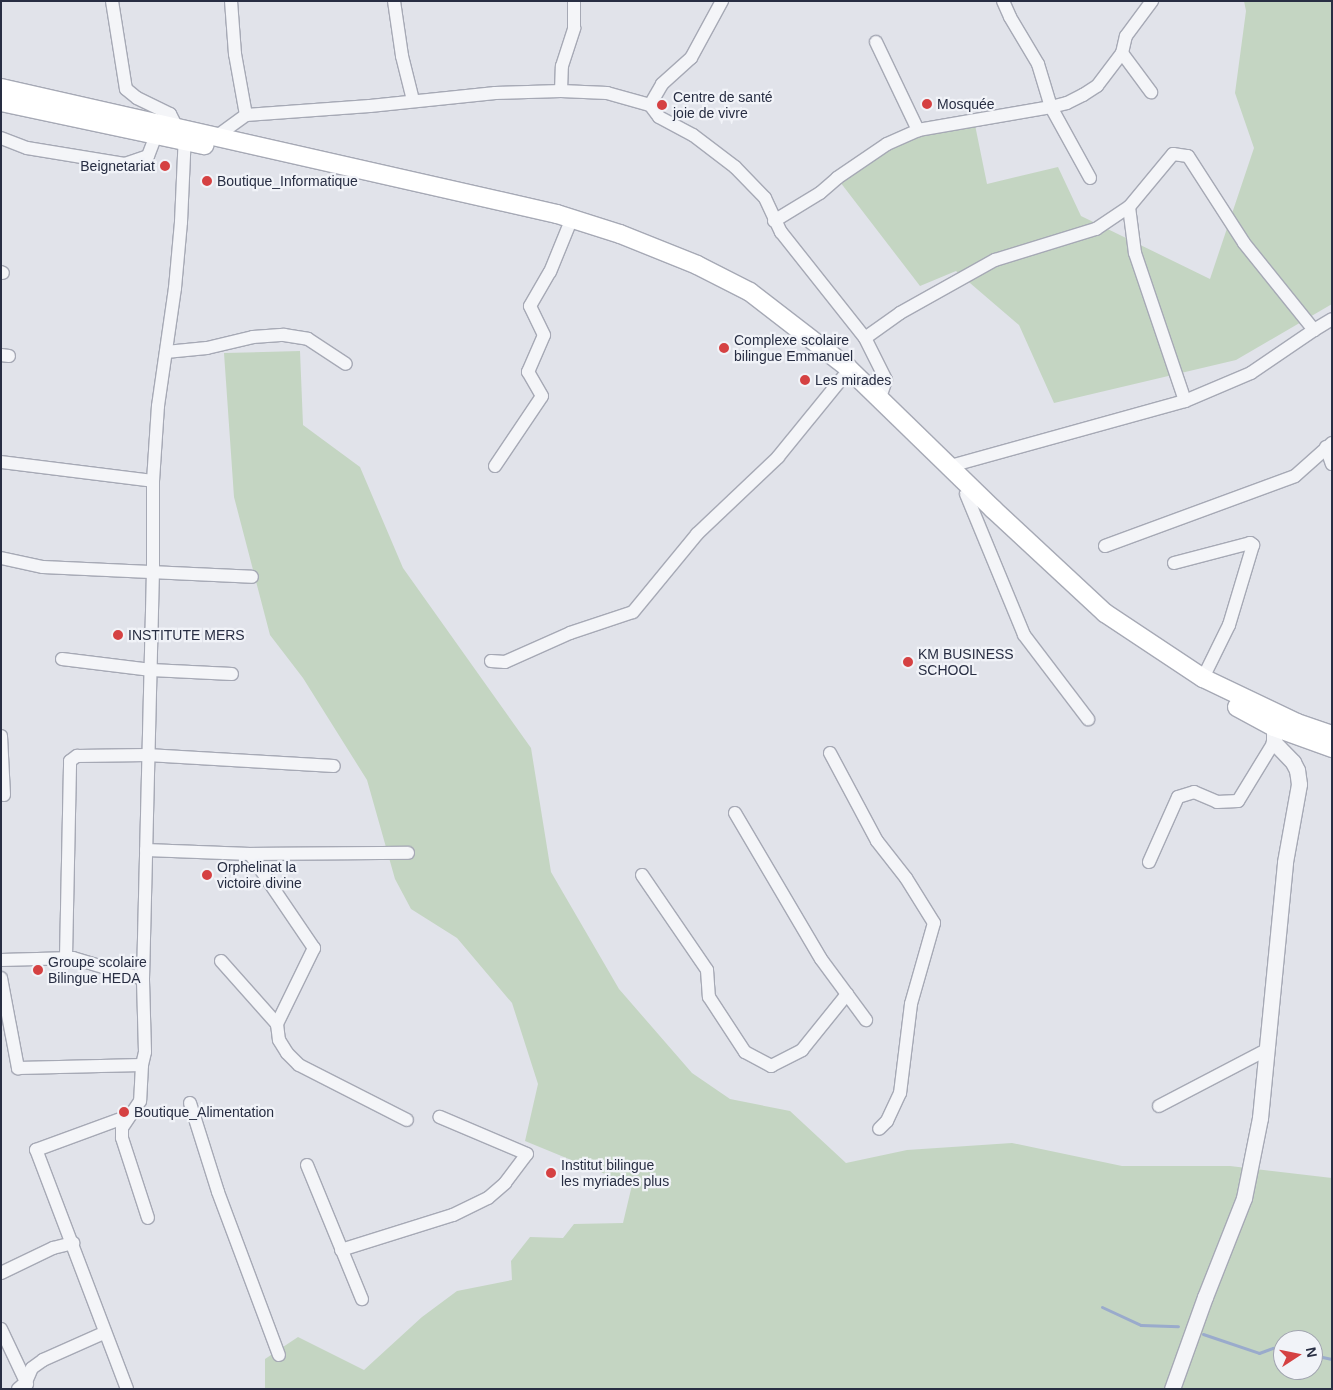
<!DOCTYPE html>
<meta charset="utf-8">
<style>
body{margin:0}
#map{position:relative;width:1333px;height:1390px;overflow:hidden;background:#e1e3ea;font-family:Helvetica,sans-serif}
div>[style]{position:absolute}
.green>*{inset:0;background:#c4d5c2}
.stream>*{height:3px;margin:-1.5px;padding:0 1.5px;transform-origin:1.5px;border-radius:1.5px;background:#9aabcc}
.roads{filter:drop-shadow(1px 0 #a6a9b5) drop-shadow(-1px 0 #a6a9b5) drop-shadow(0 1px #a6a9b5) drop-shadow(0 -1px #a6a9b5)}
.minor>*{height:12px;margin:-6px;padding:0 6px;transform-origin:6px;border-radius:6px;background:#f4f5f8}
.tertiary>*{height:15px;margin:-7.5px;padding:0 7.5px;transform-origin:7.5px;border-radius:7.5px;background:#f4f5f8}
.secondary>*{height:18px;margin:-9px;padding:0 9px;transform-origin:9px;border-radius:9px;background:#fff}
.dots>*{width:14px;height:14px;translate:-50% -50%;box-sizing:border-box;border:2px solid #f1f3f8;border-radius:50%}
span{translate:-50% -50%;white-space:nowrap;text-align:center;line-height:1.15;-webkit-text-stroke:4.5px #f1f3f8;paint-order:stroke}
.poi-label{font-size:14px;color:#282e43}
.left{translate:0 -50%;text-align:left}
.right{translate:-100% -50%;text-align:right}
.frame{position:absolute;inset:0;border:2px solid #282e43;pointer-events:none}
.north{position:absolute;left:1273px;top:1330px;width:50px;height:50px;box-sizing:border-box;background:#f1f3f8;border:1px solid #a1a4b0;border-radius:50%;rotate:79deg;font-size:14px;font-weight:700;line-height:20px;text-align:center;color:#282e43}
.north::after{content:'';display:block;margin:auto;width:18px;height:22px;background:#d54142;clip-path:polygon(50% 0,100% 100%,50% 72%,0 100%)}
</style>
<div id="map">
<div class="green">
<i style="clip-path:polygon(1244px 1px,1332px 1px,1332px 304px,1236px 360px,1054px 403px,1019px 325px,956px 271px,920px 286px,837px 178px,887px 144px,974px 120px,987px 184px,1058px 167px,1081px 216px,1210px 279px,1254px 148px,1235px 93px,1246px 11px)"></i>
<i style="clip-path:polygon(evenodd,300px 351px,303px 425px,360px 467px,403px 568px,531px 748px,551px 872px,619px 989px,692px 1073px,730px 1099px,790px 1111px,846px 1163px,907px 1150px,1012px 1143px,1122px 1166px,1230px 1166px,1332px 1178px,1332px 1389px,265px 1389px,265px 1359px,298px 1337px,364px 1370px,422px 1317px,457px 1291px,512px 1280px,511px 1261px,530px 1237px,563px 1238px,574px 1224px,623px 1223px,632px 1185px,525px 1141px,538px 1084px,512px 1003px,457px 938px,411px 909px,395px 879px,367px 780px,303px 678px,270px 635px,234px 497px,224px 353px,300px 351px,1283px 1340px,1313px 1340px,1313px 1370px,1283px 1370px,1283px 1340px)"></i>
</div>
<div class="stream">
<i style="left:1102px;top:1307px;width:43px;rotate:24.8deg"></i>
<i style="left:1141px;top:1325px;width:37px;rotate:2deg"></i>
<i style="left:1203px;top:1334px;width:59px;rotate:18.7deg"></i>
<i style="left:1259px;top:1353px;width:15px;rotate:-20deg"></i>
<i style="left:1273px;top:1348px;width:10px;rotate:6deg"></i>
<i style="left:1313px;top:1355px;width:19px;rotate:12deg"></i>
</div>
<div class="roads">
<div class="minor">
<i style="left:112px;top:1px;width:89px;rotate:81deg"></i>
<i style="left:126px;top:89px;width:14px;rotate:39deg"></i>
<i style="left:137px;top:98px;width:37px;rotate:26deg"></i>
<i style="left:170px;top:114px;width:13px;rotate:63deg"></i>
<i style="left:394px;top:1px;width:56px;rotate:81.7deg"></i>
<i style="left:402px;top:56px;width:45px;rotate:76deg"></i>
<i style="left:1003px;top:1px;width:17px;rotate:66deg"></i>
<i style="left:1010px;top:17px;width:55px;rotate:59.2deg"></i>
<i style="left:1038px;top:64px;width:45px;rotate:73.2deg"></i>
<i style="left:1051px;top:107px;width:81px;rotate:61.2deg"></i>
<i style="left:876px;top:42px;width:98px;rotate:64.5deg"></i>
<i style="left:1122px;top:53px;width:49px;rotate:53.4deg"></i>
<i style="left:561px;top:91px;width:25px;rotate:-88deg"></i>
<i style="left:562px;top:66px;width:40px;rotate:-72deg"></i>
<i style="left:574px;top:28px;width:27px;rotate:-90deg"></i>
<i style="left:650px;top:105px;width:24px;rotate:-60deg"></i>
<i style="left:662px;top:84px;width:39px;rotate:-42deg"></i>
<i style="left:691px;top:58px;width:65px;rotate:-61.5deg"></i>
<i style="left:246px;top:115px;width:124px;rotate:-4.2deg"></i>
<i style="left:370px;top:106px;width:126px;rotate:-5.9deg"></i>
<i style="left:495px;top:93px;width:66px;rotate:-1.7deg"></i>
<i style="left:561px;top:91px;width:46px;rotate:2.5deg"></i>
<i style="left:607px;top:93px;width:45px;rotate:15.6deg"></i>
<i style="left:650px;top:105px;width:15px;rotate:53deg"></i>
<i style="left:659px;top:117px;width:38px;rotate:28deg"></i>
<i style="left:693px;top:135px;width:53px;rotate:37.3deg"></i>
<i style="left:735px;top:167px;width:43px;rotate:45.9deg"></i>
<i style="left:765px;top:198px;width:38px;rotate:65deg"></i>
<i style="left:781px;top:232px;width:135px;rotate:51.6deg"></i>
<i style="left:865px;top:338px;width:47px;rotate:63.4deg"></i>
<i style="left:886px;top:380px;width:18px;rotate:109deg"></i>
<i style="left:217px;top:136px;width:36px;rotate:-36deg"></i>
<i style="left:246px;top:115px;width:62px;rotate:-100.2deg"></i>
<i style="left:235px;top:54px;width:53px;rotate:-94.3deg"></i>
<i style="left:1px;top:138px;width:28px;rotate:21deg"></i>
<i style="left:27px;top:148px;width:99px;rotate:9.3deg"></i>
<i style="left:125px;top:164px;width:24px;rotate:-19deg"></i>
<i style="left:148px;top:156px;width:22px;rotate:-69deg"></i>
<i style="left:1129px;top:207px;width:46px;rotate:82.6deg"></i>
<i style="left:1135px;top:253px;width:156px;rotate:71.3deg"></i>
<i style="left:774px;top:221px;width:54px;rotate:-31.3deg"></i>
<i style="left:820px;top:193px;width:23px;rotate:-41deg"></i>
<i style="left:837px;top:178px;width:60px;rotate:-34.2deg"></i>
<i style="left:887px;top:144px;width:34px;rotate:-24deg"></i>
<i style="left:918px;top:130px;width:135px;rotate:-9.8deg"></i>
<i style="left:1051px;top:107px;width:16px;rotate:-14deg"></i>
<i style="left:1067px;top:103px;width:18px;rotate:-27deg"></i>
<i style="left:1083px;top:95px;width:17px;rotate:-33deg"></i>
<i style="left:1097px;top:86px;width:41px;rotate:-52.9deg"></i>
<i style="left:1122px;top:53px;width:17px;rotate:-77deg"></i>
<i style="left:1126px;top:36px;width:44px;rotate:-53.4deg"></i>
<i style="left:1px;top:272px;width:2px;rotate:27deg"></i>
<i style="left:1314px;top:330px;width:21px;rotate:-31deg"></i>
<i style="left:865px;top:338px;width:43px;rotate:-35.5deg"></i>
<i style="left:900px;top:313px;width:109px;rotate:-29.2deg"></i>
<i style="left:995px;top:260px;width:106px;rotate:-17.1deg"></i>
<i style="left:1096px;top:229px;width:40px;rotate:-34deg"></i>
<i style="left:1129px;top:207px;width:69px;rotate:-50.3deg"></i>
<i style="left:1173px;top:154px;width:15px;rotate:8deg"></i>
<i style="left:1188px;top:156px;width:103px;rotate:57.2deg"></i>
<i style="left:1244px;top:243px;width:112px;rotate:51.2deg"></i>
<i style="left:1314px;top:330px;width:76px;rotate:145.7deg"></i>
<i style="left:1251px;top:373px;width:72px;rotate:157deg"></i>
<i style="left:1185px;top:401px;width:244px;rotate:164.5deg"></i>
<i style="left:166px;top:352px;width:41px;rotate:-5.6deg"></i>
<i style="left:207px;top:348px;width:47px;rotate:-13.4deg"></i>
<i style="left:253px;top:337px;width:31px;rotate:-4deg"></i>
<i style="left:284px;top:335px;width:24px;rotate:9deg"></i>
<i style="left:308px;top:339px;width:45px;rotate:33.3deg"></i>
<i style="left:1px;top:355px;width:8px;rotate:7deg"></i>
<i style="left:1326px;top:447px;width:18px;rotate:71deg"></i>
<i style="left:1px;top:462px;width:153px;rotate:7.1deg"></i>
<i style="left:495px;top:466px;width:84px;rotate:-56.1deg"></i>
<i style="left:542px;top:396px;width:28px;rotate:-120deg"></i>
<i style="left:528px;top:372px;width:40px;rotate:-66.6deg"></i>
<i style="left:544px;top:335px;width:32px;rotate:-116deg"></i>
<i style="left:530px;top:306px;width:39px;rotate:-60deg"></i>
<i style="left:550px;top:272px;width:48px;rotate:-67.8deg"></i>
<i style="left:966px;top:494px;width:152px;rotate:67.6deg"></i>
<i style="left:1024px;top:635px;width:106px;rotate:52.7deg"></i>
<i style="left:1105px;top:546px;width:202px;rotate:-20.2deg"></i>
<i style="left:1295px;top:476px;width:50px;rotate:-41.7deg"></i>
<i style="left:1px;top:558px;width:43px;rotate:12.1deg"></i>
<i style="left:43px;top:567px;width:209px;rotate:2.7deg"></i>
<i style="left:1174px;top:563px;width:79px;rotate:-14.7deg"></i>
<i style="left:1250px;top:543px;width:4px;rotate:34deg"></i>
<i style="left:1253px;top:545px;width:84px;rotate:106.7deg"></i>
<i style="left:1229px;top:625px;width:59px;rotate:116.1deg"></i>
<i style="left:62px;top:659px;width:90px;rotate:7deg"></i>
<i style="left:151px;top:670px;width:81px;rotate:2.8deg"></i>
<i style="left:491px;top:661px;width:14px;rotate:4deg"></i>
<i style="left:505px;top:662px;width:71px;rotate:-24deg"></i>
<i style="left:570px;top:633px;width:66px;rotate:-18.4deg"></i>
<i style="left:633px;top:612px;width:101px;rotate:-50.6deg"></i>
<i style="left:697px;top:534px;width:112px;rotate:-43.5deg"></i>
<i style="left:778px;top:457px;width:103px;rotate:-50.9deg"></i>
<i style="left:1px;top:736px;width:59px;rotate:87.1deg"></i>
<i style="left:830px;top:753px;width:100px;rotate:61.9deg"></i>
<i style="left:877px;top:841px;width:47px;rotate:51.9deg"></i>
<i style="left:906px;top:878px;width:53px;rotate:58.1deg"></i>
<i style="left:934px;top:923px;width:84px;rotate:105.9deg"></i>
<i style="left:911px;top:1004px;width:90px;rotate:97deg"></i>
<i style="left:900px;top:1093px;width:31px;rotate:115deg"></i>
<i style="left:887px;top:1121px;width:11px;rotate:135deg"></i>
<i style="left:735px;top:813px;width:169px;rotate:59.5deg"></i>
<i style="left:821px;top:959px;width:76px;rotate:53.6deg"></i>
<i style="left:146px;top:850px;width:104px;rotate:2.2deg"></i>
<i style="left:250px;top:854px;width:114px;rotate:55.8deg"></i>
<i style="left:314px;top:948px;width:85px;rotate:116deg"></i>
<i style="left:277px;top:1024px;width:16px;rotate:83deg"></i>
<i style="left:279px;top:1040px;width:15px;rotate:58deg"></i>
<i style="left:287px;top:1053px;width:17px;rotate:45deg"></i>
<i style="left:299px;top:1065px;width:121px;rotate:27deg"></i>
<i style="left:250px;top:854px;width:158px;rotate:-0.4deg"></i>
<i style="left:1149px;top:862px;width:71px;rotate:-66deg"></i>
<i style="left:1178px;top:797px;width:17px;rotate:-17deg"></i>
<i style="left:1194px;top:792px;width:25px;rotate:23deg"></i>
<i style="left:1217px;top:802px;width:21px;rotate:-3deg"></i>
<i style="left:1238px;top:801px;width:69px;rotate:-58.6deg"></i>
<i style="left:642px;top:875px;width:115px;rotate:55.6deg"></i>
<i style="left:707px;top:970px;width:27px;rotate:86deg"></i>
<i style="left:709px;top:997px;width:66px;rotate:56.8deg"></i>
<i style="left:745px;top:1052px;width:30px;rotate:28deg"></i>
<i style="left:771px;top:1066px;width:35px;rotate:-27deg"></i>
<i style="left:802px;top:1050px;width:72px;rotate:-51.2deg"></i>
<i style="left:66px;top:957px;width:196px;rotate:-88.8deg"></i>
<i style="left:70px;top:761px;width:9px;rotate:-36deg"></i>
<i style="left:77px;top:756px;width:70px;rotate:-0.8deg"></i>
<i style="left:147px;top:755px;width:187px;rotate:3.4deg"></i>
<i style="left:1px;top:960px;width:72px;rotate:-1.6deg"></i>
<i style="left:73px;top:958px;width:73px;rotate:16.7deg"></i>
<i style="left:221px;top:961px;width:84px;rotate:48.4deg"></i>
<i style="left:1px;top:978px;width:92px;rotate:79.3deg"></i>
<i style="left:18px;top:1068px;width:124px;rotate:-1.4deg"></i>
<i style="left:142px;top:1065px;width:13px;rotate:-77deg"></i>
<i style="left:145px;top:1052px;width:73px;rotate:-91.6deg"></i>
<i style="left:143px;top:979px;width:413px;rotate:-88.6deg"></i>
<i style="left:153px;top:566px;width:85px;rotate:-90deg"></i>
<i style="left:153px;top:481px;width:75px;rotate:-86.2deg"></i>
<i style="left:158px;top:406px;width:119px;rotate:-81.8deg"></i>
<i style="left:175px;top:288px;width:66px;rotate:-84.8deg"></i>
<i style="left:181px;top:222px;width:88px;rotate:-87.4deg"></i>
<i style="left:142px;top:1065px;width:36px;rotate:93deg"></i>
<i style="left:140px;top:1101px;width:32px;rotate:124deg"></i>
<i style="left:122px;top:1128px;width:10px;rotate:90deg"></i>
<i style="left:122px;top:1138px;width:84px;rotate:72deg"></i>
<i style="left:190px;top:1103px;width:93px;rotate:72.5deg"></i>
<i style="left:218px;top:1192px;width:174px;rotate:69.5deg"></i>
<i style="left:1159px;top:1106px;width:123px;rotate:-27.6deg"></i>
<i style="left:307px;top:1165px;width:145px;rotate:67.7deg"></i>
<i style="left:341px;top:1250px;width:117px;rotate:-17.4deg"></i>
<i style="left:453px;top:1215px;width:39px;rotate:-26deg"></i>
<i style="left:488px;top:1198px;width:23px;rotate:-41deg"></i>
<i style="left:505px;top:1183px;width:36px;rotate:-53deg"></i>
<i style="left:527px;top:1154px;width:95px;rotate:-157deg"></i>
<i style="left:1px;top:1273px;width:58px;rotate:-25.7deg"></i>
<i style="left:53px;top:1248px;width:21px;rotate:-14deg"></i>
<i style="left:1px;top:1329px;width:61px;rotate:64.7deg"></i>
<i style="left:18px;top:1389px;width:11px;rotate:-41deg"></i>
<i style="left:26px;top:1382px;width:15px;rotate:-67deg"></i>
<i style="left:32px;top:1368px;width:14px;rotate:-36deg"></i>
<i style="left:43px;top:1360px;width:67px;rotate:-23.9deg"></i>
<i style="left:127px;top:1389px;width:256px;rotate:-110.8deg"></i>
<i style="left:36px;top:1150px;width:99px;rotate:-20.1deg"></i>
</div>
<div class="tertiary">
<i style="left:1172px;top:1389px;width:98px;rotate:-70.3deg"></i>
<i style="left:1205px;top:1297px;width:106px;rotate:-68.5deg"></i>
<i style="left:1244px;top:1198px;width:82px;rotate:-78.7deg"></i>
<i style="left:1260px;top:1118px;width:257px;rotate:-84.4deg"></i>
<i style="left:1285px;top:862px;width:79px;rotate:-79.8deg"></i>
<i style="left:1299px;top:784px;width:14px;rotate:-98deg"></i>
<i style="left:1297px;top:770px;width:9px;rotate:-117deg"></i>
<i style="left:1293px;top:762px;width:28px;rotate:-134deg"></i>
<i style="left:1274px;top:742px;width:15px;rotate:-90deg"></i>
</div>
<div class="secondary">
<i style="left:1px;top:88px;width:570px;rotate:12.77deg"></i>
<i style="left:557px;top:214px;width:66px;rotate:17.6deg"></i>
<i style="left:620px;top:234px;width:83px;rotate:21.9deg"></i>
<i style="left:697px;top:265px;width:59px;rotate:27deg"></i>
<i style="left:750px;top:292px;width:123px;rotate:37.7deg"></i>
<i style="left:847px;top:367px;width:204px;rotate:44.2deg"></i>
<i style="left:993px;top:509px;width:153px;rotate:42.9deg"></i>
<i style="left:1105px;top:613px;width:118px;rotate:33.6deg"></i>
<i style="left:1203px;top:678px;width:104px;rotate:25.6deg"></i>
<i style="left:1297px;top:723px;width:37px;rotate:19deg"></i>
<i style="left:1px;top:102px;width:208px;rotate:12deg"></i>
<i style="left:1237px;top:707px;width:42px;rotate:28.4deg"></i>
<i style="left:1274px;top:727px;width:62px;rotate:19.9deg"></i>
</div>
</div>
<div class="dots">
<i style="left:927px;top:104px;background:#d54142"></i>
<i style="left:662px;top:105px;background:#d54142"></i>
<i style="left:165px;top:166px;background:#d54142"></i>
<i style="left:207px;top:181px;background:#d54142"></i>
<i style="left:724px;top:348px;background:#d54142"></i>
<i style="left:805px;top:380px;background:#d54142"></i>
<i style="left:118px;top:635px;background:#d54142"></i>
<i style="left:908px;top:662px;background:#d54142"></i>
<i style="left:207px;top:875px;background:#d54142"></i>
<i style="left:38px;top:970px;background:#d54142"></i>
<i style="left:124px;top:1112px;background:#d54142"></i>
<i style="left:551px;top:1173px;background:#d54142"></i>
</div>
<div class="poi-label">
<span class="left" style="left:673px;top:105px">Centre de santé<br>joie de vivre</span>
<span class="left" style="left:937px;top:104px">Mosquée</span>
<span class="right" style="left:155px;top:166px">Beignetariat</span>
<span class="left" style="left:217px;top:181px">Boutique_Informatique</span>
<span class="left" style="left:734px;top:348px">Complexe scolaire<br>bilingue Emmanuel</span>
<span class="left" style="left:815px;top:380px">Les mirades</span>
<span class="left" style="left:128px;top:635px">INSTITUTE MERS</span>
<span class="left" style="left:918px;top:662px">KM BUSINESS<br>SCHOOL</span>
<span class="left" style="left:217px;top:875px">Orphelinat la<br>victoire divine</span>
<span class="left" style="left:48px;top:970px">Groupe scolaire<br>Bilingue HEDA</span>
<span class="left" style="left:134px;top:1112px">Boutique_Alimentation</span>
<span class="left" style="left:561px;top:1173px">Institut bilingue<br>les myriades plus</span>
</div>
<div class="frame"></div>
<div class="north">N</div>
</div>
